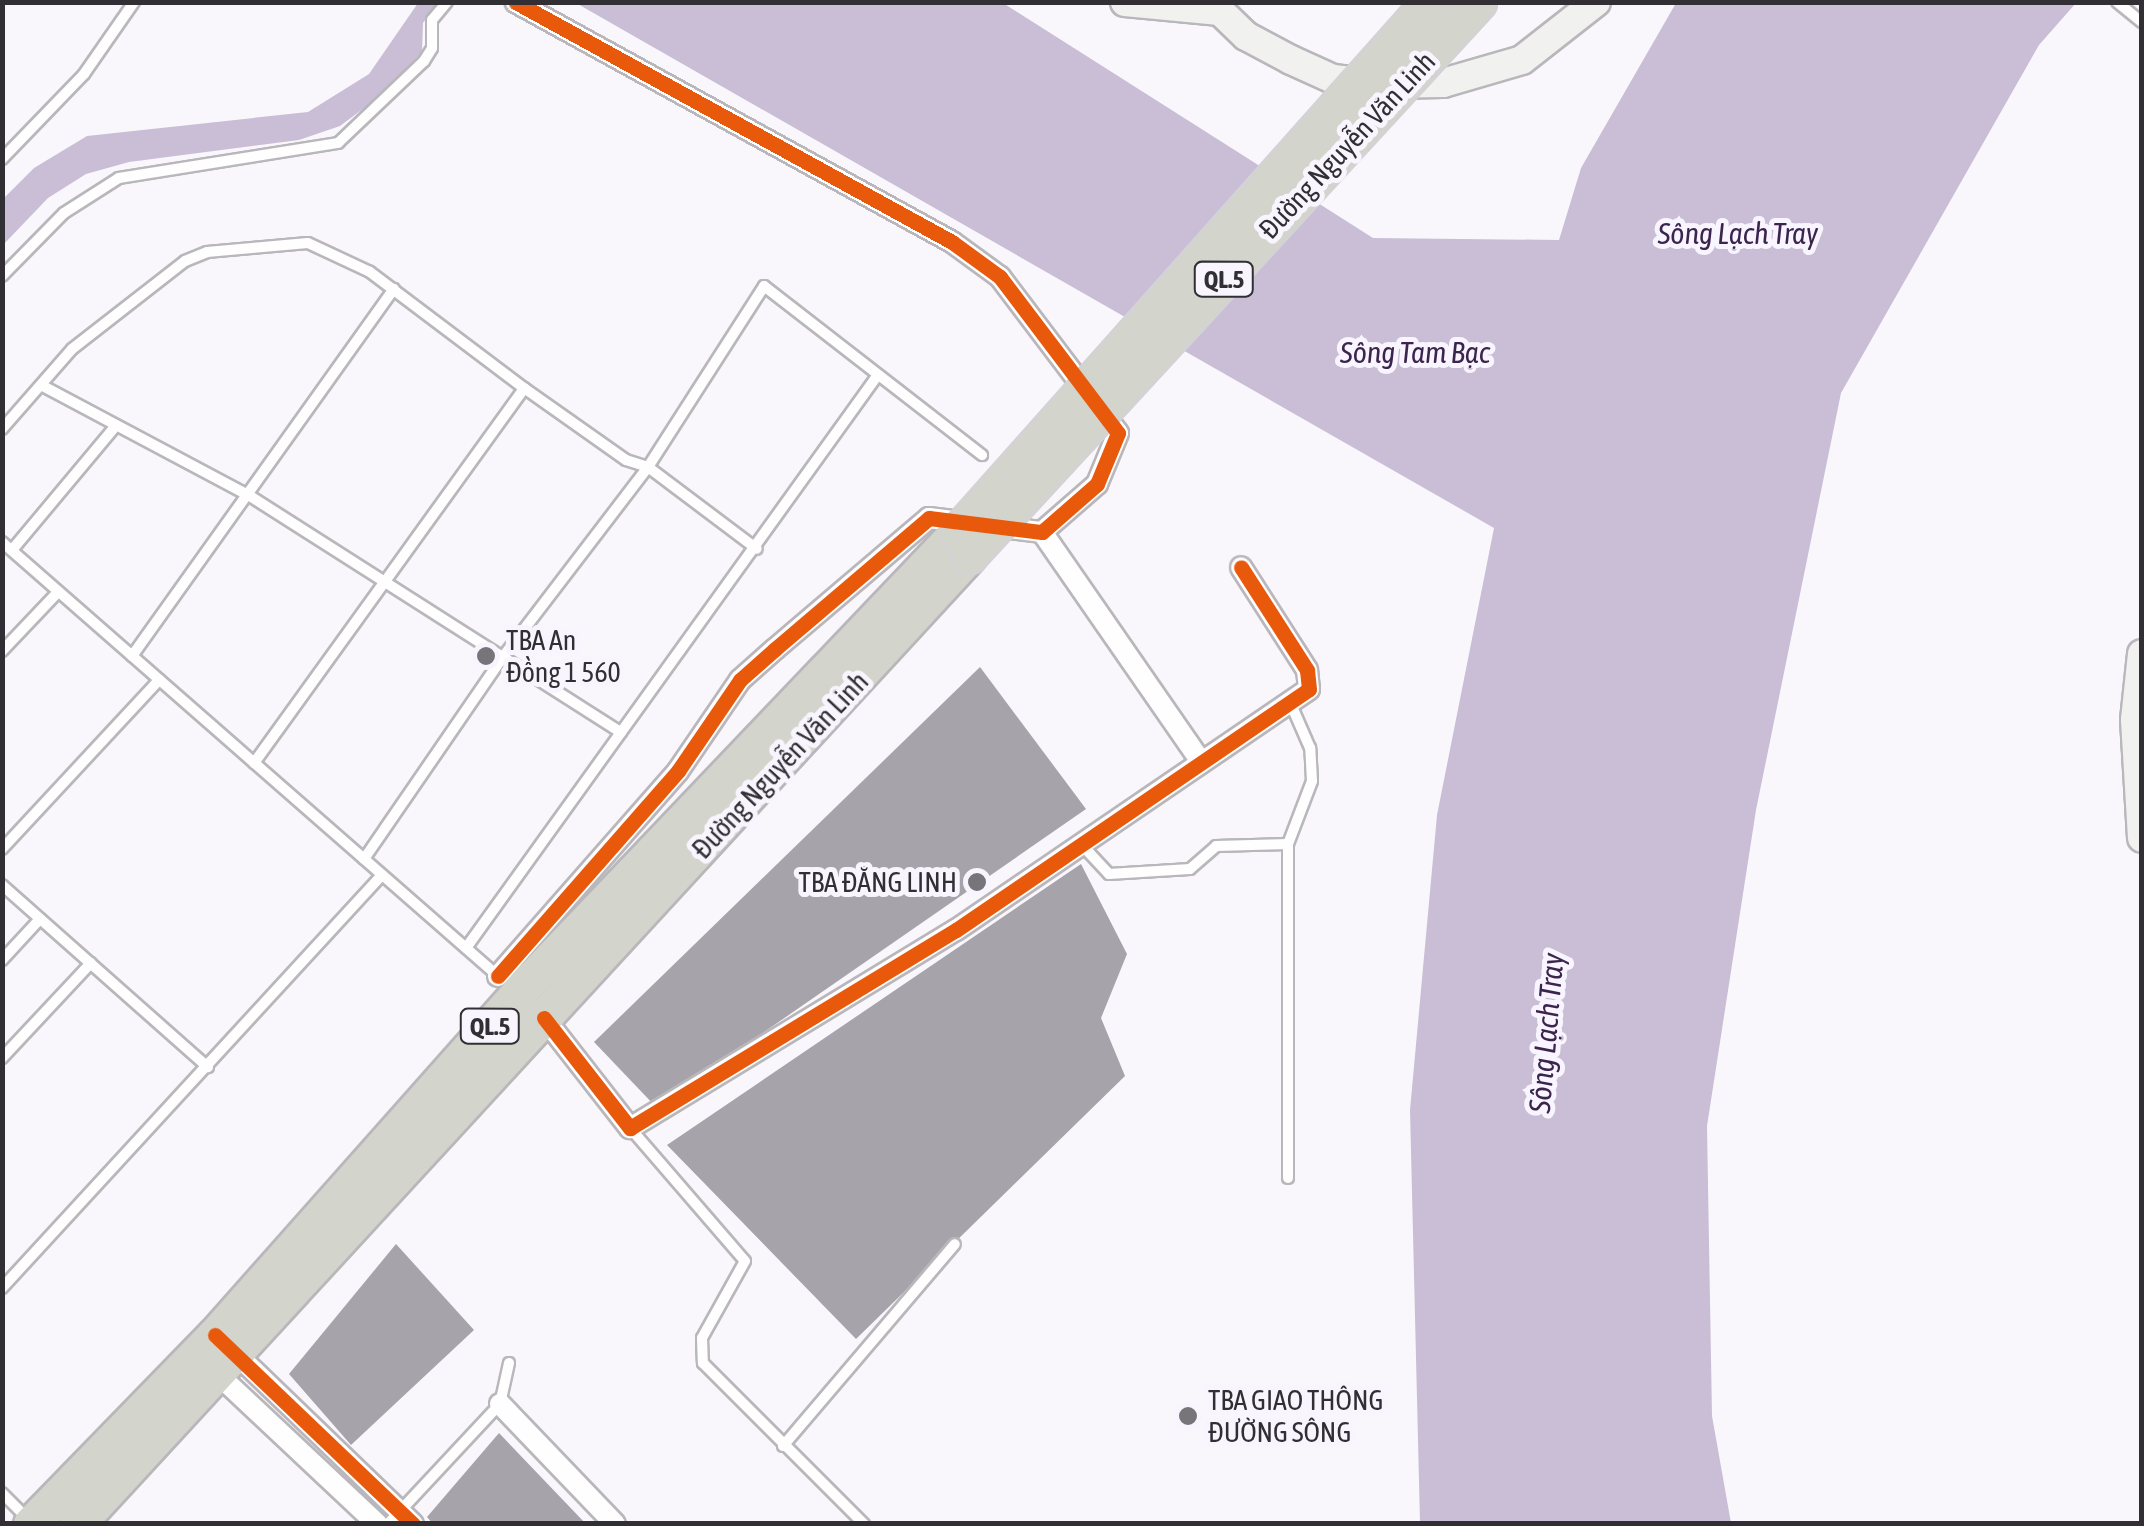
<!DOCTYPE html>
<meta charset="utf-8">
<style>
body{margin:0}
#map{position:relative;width:2144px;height:1526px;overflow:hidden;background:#f9f7fc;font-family:"Asap Condensed",sans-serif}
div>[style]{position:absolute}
.water>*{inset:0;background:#c9bed6}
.building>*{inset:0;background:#a6a3aa}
.roads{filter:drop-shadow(2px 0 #b9b7bb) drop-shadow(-2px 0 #b9b7bb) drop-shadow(0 2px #b9b7bb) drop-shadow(0 -2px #b9b7bb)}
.lane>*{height:10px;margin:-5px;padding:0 5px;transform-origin:5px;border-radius:5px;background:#fefeff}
.street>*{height:20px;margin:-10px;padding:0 10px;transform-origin:10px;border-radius:10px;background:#fefeff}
.secondary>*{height:28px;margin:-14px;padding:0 14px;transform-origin:14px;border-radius:14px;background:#f1f1f0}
.highway>*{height:35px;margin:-17.5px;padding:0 17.5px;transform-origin:17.5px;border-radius:17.5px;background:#d3d4cc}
.bridges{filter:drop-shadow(2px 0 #d3d2d5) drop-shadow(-2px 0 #d3d2d5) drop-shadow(0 2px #d3d2d5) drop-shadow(0 -2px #d3d2d5)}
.highway-bridge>*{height:35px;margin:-17.5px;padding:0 17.5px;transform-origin:17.5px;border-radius:17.5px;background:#d3d4cc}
.cycleway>*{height:15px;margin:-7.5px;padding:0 7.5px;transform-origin:7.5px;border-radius:7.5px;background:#e8590c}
.dots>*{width:28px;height:28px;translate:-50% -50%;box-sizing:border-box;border:5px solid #f9f5fe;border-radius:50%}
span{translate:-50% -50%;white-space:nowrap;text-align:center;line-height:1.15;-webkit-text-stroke:10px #f9f5fe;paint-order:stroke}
.shield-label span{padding:2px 8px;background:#f9f5fe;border:2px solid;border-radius:8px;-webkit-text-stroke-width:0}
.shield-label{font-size:25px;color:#312f33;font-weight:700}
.street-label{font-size:28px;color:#312f33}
.poi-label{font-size:28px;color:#312f33}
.left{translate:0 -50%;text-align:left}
.right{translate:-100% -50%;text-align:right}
.water-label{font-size:30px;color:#3b254f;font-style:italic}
.frame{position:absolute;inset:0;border:5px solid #312f33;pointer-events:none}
</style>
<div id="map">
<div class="water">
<i style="clip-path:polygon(418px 3px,438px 3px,423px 23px,422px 51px,391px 88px,340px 126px,299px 140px,129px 162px,86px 174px,48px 198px,3px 245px,3px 199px,34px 168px,87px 136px,308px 112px,369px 74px)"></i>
<i style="clip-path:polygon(576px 3px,1003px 3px,1373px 238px,1559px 240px,1581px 168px,1676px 3px,2076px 3px,2039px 45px,1841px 393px,1756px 810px,1707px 1126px,1712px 1416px,1731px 1523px,1420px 1523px,1410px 1110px,1437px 815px,1494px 528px)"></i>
</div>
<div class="building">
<i style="clip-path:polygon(980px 667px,1086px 809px,656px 1107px,594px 1042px)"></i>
<i style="clip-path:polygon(1081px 864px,1127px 954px,1101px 1018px,1125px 1076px,856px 1339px,667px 1145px)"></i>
<i style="clip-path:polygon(396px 1244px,474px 1330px,351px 1445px,289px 1374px)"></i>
<i style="clip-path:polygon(499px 1433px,586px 1524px,433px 1524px,427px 1517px)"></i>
</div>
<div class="roads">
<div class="lane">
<i style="left:2117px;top:2px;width:32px;rotate:39deg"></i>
<i style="left:2px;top:159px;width:118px;rotate:-46deg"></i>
<i style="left:84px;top:74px;width:88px;rotate:-55.2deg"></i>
<i style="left:2px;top:276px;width:88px;rotate:-45.5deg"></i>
<i style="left:64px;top:213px;width:65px;rotate:-32.5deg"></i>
<i style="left:119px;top:178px;width:222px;rotate:-9.1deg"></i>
<i style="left:338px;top:143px;width:119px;rotate:-43.6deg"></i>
<i style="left:424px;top:61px;width:15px;rotate:-58deg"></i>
<i style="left:432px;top:48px;width:28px;rotate:-90deg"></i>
<i style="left:432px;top:20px;width:23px;rotate:-50deg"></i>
<i style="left:41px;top:385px;width:237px;rotate:28deg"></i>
<i style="left:250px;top:496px;width:440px;rotate:32.5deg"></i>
<i style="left:2px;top:429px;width:106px;rotate:-48.8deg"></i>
<i style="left:72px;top:349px;width:143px;rotate:-37.9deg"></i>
<i style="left:185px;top:261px;width:24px;rotate:-22deg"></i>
<i style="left:207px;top:252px;width:101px;rotate:-5.1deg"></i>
<i style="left:308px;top:243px;width:68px;rotate:25.1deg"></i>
<i style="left:370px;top:272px;width:193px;rotate:37deg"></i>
<i style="left:524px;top:388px;width:125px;rotate:35.2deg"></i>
<i style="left:626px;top:460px;width:23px;rotate:18deg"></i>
<i style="left:648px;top:467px;width:136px;rotate:37deg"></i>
<i style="left:2px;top:542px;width:659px;rotate:41.19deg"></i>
<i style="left:12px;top:550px;width:158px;rotate:-50.1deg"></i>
<i style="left:2px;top:651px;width:81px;rotate:-46.5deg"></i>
<i style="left:132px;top:656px;width:451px;rotate:-54.5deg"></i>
<i style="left:254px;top:763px;width:462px;rotate:-54.2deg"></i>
<i style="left:1081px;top:844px;width:41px;rotate:47deg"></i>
<i style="left:1109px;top:874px;width:81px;rotate:-3.5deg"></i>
<i style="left:1190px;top:869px;width:35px;rotate:-41deg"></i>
<i style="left:1216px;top:846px;width:72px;rotate:-1.6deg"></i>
<i style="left:2px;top:849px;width:231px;rotate:-47.1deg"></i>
<i style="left:364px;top:859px;width:244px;rotate:-55.5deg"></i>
<i style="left:502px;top:658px;width:240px;rotate:-52.6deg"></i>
<i style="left:648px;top:467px;width:215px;rotate:-57.3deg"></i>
<i style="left:764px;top:286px;width:276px;rotate:37.8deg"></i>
<i style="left:2px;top:885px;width:275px;rotate:41.5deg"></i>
<i style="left:466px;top:948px;width:704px;rotate:-54.3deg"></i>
<i style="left:2px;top:960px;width:56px;rotate:-47.2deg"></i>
<i style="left:2px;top:1058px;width:130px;rotate:-46.9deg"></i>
<i style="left:631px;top:1129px;width:174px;rotate:49.2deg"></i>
<i style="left:745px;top:1261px;width:88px;rotate:119.2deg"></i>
<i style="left:702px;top:1338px;width:25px;rotate:88deg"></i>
<i style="left:703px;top:1363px;width:228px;rotate:45deg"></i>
<i style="left:1288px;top:1178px;width:334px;rotate:-90deg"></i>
<i style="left:1288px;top:844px;width:67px;rotate:-69.1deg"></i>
<i style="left:1312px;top:781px;width:33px;rotate:-93deg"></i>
<i style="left:1310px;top:748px;width:50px;rotate:-113.5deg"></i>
<i style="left:2px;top:1288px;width:560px;rotate:-47.39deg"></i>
<i style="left:783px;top:1446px;width:265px;rotate:-49.6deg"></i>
<i style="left:2px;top:1493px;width:37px;rotate:45deg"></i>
<i style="left:388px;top:1524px;width:164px;rotate:-47deg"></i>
<i style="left:500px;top:1404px;width:42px;rotate:-77.6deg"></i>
</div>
<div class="street">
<i style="left:1042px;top:532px;width:280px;rotate:55.3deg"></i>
<i style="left:498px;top:976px;width:273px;rotate:-48.7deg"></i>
<i style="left:678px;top:771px;width:110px;rotate:-55.7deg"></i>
<i style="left:740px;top:680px;width:47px;rotate:-41.5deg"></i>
<i style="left:775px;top:649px;width:202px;rotate:-40.4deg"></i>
<i style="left:929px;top:518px;width:114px;rotate:7.1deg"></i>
<i style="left:1042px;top:532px;width:73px;rotate:-41.1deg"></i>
<i style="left:1097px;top:484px;width:55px;rotate:-67.6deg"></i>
<i style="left:1118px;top:433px;width:196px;rotate:-127.1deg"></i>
<i style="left:1000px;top:277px;width:59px;rotate:-143.9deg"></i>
<i style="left:952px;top:242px;width:498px;rotate:-151.2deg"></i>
<i style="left:544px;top:1018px;width:140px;rotate:52deg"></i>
<i style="left:630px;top:1128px;width:381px;rotate:-31.3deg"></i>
<i style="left:956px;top:930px;width:427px;rotate:-34.3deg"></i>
<i style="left:1309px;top:689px;width:19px;rotate:-96deg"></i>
<i style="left:1307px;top:670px;width:122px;rotate:-122.7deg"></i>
<i style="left:230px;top:1348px;width:254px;rotate:43.9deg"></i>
<i style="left:209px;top:1366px;width:231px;rotate:43.2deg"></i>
<i style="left:500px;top:1404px;width:166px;rotate:46.2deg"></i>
</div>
<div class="secondary">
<i style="left:1125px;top:2px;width:95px;rotate:5.4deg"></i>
<i style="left:1220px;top:11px;width:36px;rotate:44deg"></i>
<i style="left:1246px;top:36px;width:51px;rotate:28.1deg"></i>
<i style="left:1291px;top:60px;width:46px;rotate:24.3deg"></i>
<i style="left:1333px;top:79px;width:48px;rotate:5.9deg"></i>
<i style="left:1381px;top:84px;width:62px;rotate:-0.9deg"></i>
<i style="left:1443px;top:83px;width:82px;rotate:-16.2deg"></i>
<i style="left:1522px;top:60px;width:94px;rotate:-38.1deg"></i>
<i style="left:2142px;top:654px;width:66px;rotate:96.1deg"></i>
<i style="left:2135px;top:720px;width:118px;rotate:86.6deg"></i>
</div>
<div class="highway">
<i style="left:31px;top:1524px;width:264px;rotate:-45.8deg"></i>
<i style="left:215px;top:1335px;width:458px;rotate:-48.4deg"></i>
<i style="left:519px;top:992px;width:632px;rotate:-46.35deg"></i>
<i style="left:77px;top:1524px;width:1317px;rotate:-47.37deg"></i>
</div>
</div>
<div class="bridges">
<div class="highway-bridge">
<i style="left:958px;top:532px;width:710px;rotate:-48.31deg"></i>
<i style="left:969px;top:555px;width:752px;rotate:-47.37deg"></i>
</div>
</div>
<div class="cycleway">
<i style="left:498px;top:976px;width:273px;rotate:-48.7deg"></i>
<i style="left:678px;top:771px;width:110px;rotate:-55.7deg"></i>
<i style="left:740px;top:680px;width:47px;rotate:-41.5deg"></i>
<i style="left:775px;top:649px;width:202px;rotate:-40.4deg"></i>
<i style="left:929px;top:518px;width:114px;rotate:7.1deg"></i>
<i style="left:1042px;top:532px;width:73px;rotate:-41.1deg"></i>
<i style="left:1097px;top:484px;width:55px;rotate:-67.6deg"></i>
<i style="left:1118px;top:433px;width:196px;rotate:-127.1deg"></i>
<i style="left:1000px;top:277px;width:59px;rotate:-143.9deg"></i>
<i style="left:952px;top:242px;width:498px;rotate:-151.2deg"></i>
<i style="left:544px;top:1018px;width:140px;rotate:52deg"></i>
<i style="left:630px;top:1128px;width:381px;rotate:-31.3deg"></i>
<i style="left:956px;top:930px;width:427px;rotate:-34.3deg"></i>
<i style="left:1309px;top:689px;width:19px;rotate:-96deg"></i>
<i style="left:1307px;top:670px;width:122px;rotate:-122.7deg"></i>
<i style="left:215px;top:1335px;width:274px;rotate:43.7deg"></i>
</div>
<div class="dots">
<i style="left:486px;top:656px;background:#777579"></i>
<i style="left:977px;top:882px;background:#777579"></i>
<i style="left:1188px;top:1416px;background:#777579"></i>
</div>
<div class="shield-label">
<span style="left:1224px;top:279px">QL.5</span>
<span style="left:490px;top:1026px">QL.5</span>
</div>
<div class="street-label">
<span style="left:1347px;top:145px;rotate:-47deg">Đường Nguyễn Văn Linh</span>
<span style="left:780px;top:765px;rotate:-47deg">Đường Nguyễn Văn Linh</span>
</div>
<div class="poi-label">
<span class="left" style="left:506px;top:656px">TBA An<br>Đồng 1 560</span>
<span class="right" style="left:957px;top:882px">TBA ĐĂNG LINH</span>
<span class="left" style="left:1208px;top:1416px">TBA GIAO THÔNG<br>ĐƯỜNG SÔNG</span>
</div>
<div class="water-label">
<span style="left:1738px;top:233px">Sông Lạch Tray</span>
<span style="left:1415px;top:352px">Sông Tam Bạc</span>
<span style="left:1546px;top:1033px;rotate:-85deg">Sông Lạch Tray</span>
</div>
<div class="frame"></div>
</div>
